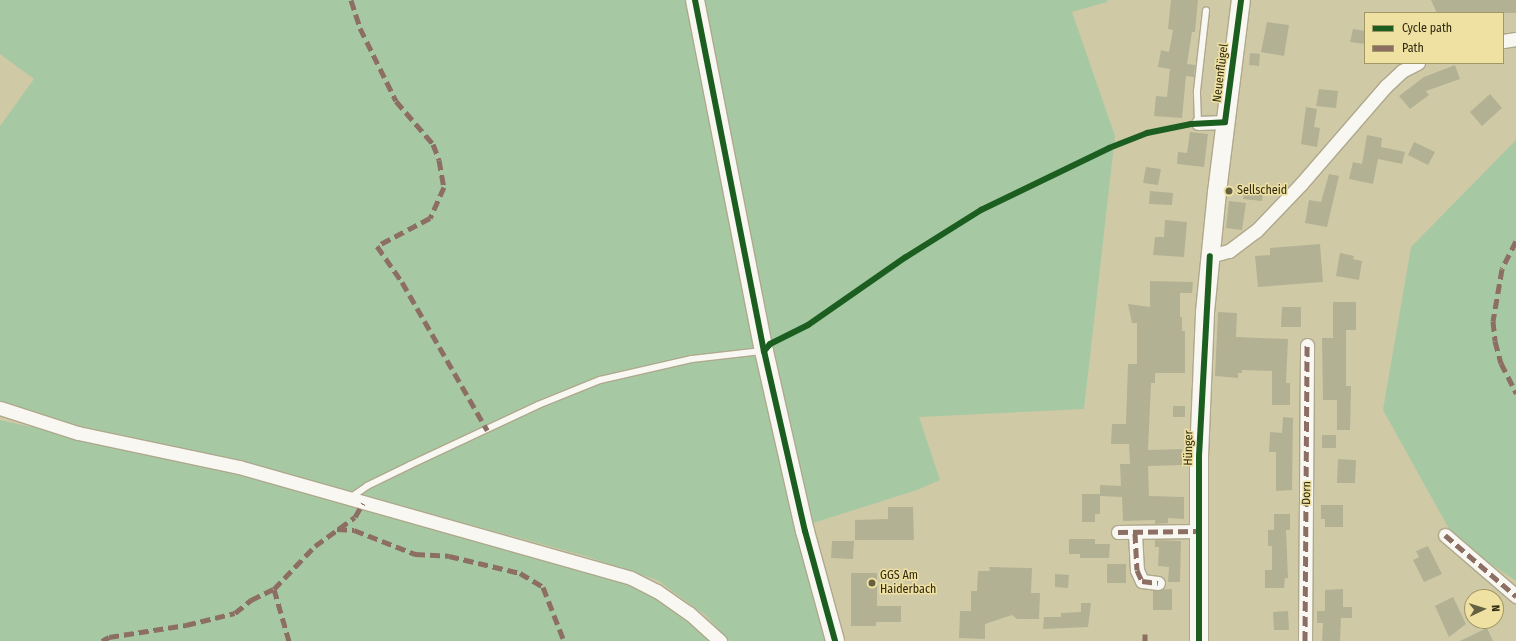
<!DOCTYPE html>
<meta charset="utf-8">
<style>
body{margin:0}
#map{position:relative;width:1516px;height:641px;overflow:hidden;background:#d0c9a6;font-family:"Fira Sans Condensed",sans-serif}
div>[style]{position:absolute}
.green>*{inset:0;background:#a6c9a3}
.building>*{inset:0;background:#b2b194}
.roads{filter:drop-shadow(1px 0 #aea88c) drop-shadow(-1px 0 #aea88c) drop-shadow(0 1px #aea88c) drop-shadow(0 -1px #aea88c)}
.lane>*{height:6px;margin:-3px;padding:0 3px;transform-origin:3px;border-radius:3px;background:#f8f7f2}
.street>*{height:13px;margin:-6.5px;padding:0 6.5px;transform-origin:6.5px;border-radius:6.5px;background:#f8f7f2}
.secondary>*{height:18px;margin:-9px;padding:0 9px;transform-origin:9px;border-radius:9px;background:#f8f7f2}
.quiet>*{height:5px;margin-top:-2.5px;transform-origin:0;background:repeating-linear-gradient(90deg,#8d6e63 0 10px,transparent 0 15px)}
.cycleway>*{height:6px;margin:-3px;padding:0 3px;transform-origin:3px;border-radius:3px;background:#1b5e20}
.dots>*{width:11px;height:11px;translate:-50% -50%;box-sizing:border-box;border:2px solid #efe1a1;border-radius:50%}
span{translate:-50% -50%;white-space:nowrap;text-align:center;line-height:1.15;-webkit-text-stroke:3px #efe1a1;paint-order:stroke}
.street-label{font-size:12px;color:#2f2910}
.poi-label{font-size:12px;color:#2f2910}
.left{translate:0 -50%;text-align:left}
.legend{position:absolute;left:1364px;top:12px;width:140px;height:52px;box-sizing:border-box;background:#efe1a1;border:1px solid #a29767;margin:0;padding:5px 7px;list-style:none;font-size:12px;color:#2f2910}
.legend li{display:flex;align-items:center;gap:8px;height:20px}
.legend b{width:20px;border:1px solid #a29767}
.north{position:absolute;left:1464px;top:589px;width:40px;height:40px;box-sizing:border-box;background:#efe1a1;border:1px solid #a29767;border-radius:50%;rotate:86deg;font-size:11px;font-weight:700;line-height:16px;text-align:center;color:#2f2910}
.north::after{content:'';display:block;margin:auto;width:14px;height:18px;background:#676144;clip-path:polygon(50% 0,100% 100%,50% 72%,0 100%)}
</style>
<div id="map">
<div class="green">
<i style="clip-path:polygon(0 0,690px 0,830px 641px,730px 641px,705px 615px,657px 580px,585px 556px,239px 461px,44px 418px,0 402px,0 126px,34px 79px,0 54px)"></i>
<i style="clip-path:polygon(702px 0,1107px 0,1107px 2px,1072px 12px,1115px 136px,1084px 409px,919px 417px,940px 480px,917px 490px,810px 524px)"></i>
<i style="clip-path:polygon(1516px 140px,1516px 581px,1485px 560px,1448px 527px,1383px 410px,1411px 247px)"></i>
<i style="clip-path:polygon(0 420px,236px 473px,629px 584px,654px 597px,714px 641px,0 641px)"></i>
</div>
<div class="building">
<i style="clip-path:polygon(1171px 0,1198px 0,1195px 32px,1192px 32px,1187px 64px,1195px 65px,1194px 77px,1186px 76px,1182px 118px,1154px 116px,1156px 96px,1167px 97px,1170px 69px,1158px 67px,1161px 50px,1169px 52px,1173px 30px,1168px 29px)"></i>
<i style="clip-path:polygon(1431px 0,1516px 0,1516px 13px,1437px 13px)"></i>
<i style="clip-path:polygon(1267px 22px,1289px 25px,1284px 56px,1261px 52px)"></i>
<i style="clip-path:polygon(1353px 29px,1365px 31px,1365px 44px,1350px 42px)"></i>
<i style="clip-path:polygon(1250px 53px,1260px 54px,1259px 66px,1249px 65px)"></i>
<i style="clip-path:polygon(1455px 65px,1460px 79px,1426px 91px,1429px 95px,1410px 109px,1399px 96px,1424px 77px)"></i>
<i style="clip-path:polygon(1319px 89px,1338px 91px,1336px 108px,1316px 106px)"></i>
<i style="clip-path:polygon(1490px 94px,1502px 108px,1482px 126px,1470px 112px)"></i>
<i style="clip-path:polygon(1306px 107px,1317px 109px,1314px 127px,1320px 128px,1317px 147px,1301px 144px)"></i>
<i style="clip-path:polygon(1190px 132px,1208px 134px,1204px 167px,1177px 164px,1178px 152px,1187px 153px)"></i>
<i style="clip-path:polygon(1367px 135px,1382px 138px,1381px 147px,1405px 152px,1402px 164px,1378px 159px,1373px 184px,1349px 179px,1353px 162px,1362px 164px)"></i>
<i style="clip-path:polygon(1414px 142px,1435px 152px,1428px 165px,1408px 155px)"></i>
<i style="clip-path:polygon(1146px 167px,1161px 169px,1158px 185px,1143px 183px)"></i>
<i style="clip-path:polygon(1329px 174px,1339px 176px,1327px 227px,1305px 223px,1309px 200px,1321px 202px)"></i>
<i style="clip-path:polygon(1245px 188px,1263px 191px,1262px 201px,1243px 199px)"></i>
<i style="clip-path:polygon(1150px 191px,1173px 193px,1172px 205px,1149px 204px)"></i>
<i style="clip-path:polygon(1229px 201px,1246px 203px,1242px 230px,1226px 228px)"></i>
<i style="clip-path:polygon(1165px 220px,1187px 222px,1184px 257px,1153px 255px,1155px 237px,1164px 237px)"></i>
<i style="clip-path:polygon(1320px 244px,1323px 282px,1258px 287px,1255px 256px,1270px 255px,1270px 248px)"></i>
<i style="clip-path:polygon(1340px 253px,1354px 256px,1353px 259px,1362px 261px,1359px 280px,1336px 276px)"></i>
<i style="clip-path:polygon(1150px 281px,1193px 282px,1192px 293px,1180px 293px,1180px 317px,1182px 317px,1182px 331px,1185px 331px,1185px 373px,1155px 373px,1155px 383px,1151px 383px,1148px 450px,1182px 449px,1182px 465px,1148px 466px,1149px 496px,1184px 497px,1184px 519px,1168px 518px,1168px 523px,1155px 524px,1155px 520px,1123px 521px,1122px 497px,1100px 496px,1100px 485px,1121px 486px,1120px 464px,1130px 464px,1129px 444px,1111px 444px,1112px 424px,1126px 424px,1128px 364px,1137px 364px,1137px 323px,1132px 323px,1128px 304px,1150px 307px)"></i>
<i style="clip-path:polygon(1333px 302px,1356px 302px,1356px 330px,1346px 330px,1346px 386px,1351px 386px,1350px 430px,1337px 430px,1337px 400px,1323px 400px,1322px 338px,1333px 338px)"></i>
<i style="clip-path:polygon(1282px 307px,1301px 307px,1301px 327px,1281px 327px)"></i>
<i style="clip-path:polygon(1218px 312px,1237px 313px,1236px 337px,1288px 339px,1286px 383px,1290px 383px,1290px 405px,1272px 405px,1272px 371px,1242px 370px,1242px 373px,1238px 373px,1238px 378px,1215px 376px)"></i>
<i style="clip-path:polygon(1173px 406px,1185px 406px,1185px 417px,1173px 417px)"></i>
<i style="clip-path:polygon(1283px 417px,1293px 418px,1292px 490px,1276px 491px,1276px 452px,1269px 452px,1270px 432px,1282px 433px)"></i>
<i style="clip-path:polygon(1322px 435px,1336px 435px,1336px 448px,1322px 448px)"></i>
<i style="clip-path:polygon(1338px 459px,1356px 460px,1355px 483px,1337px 483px)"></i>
<i style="clip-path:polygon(1082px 494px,1100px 494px,1100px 514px,1095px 514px,1095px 522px,1082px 522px)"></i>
<i style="clip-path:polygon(1321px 505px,1343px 505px,1343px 527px,1325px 527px,1325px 519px,1321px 519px)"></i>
<i style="clip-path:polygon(888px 507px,913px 507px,914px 540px,855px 540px,855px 520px,888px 519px)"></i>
<i style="clip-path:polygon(1274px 514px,1290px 514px,1290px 530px,1286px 530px,1288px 578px,1285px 578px,1284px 588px,1265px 588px,1265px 570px,1272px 570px,1272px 546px,1268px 546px,1268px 530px,1274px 530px)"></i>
<i style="clip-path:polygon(1069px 539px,1095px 539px,1095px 544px,1110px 544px,1109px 558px,1080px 558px,1080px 554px,1069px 554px)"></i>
<i style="clip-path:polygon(1155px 540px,1181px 541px,1180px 582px,1168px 582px,1169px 567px,1158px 566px,1159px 547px,1155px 547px)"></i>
<i style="clip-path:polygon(832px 541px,854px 541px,853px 559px,831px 558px)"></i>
<i style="clip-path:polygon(1428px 546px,1442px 574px,1424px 582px,1413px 560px,1419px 557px,1416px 551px)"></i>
<i style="clip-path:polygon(1107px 564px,1126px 564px,1126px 583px,1107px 583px)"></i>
<i style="clip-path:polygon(989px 567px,1032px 568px,1031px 593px,1040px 593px,1039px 619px,1017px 619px,1012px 615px,985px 624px,985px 639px,959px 638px,960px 611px,971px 611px,971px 591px,977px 591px,978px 571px,990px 571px)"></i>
<i style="clip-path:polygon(851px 573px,877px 573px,877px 606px,901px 606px,901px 622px,876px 622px,876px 626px,851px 626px)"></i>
<i style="clip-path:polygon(1055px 574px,1069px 575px,1068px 588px,1055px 587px)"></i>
<i style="clip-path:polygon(1172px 589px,1172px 610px,1153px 610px,1153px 590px)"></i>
<i style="clip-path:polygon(1343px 589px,1343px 607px,1352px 607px,1352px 618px,1341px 618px,1340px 641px,1322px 641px,1323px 623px,1317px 623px,1317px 611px,1325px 611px,1325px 590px)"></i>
<i style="clip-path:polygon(1453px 597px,1466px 624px,1449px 637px,1435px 606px)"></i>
<i style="clip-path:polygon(1081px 603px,1091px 603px,1088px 627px,1043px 629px,1044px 617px,1061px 617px,1061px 613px,1081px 612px)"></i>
<i style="clip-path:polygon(1288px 611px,1289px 630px,1274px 630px,1273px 612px)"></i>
<i style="clip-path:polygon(1487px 628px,1493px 641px,1460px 641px)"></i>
</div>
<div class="roads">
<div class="lane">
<i style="left:1198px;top:123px;width:32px;rotate:-92deg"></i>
<i style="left:1197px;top:91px;width:81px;rotate:-83.6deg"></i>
<i style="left:350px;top:498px;width:21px;rotate:-35deg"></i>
<i style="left:367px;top:486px;width:48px;rotate:-26deg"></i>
<i style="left:410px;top:465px;width:141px;rotate:-25.1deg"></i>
<i style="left:538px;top:405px;width:67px;rotate:-22deg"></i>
<i style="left:600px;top:380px;width:94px;rotate:-12.9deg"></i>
<i style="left:692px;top:359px;width:70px;rotate:-6.5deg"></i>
</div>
<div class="street">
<i style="left:1503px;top:41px;width:13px;rotate:-9deg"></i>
<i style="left:1198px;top:123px;width:27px;rotate:-2deg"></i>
<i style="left:1210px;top:256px;width:20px;rotate:-15deg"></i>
<i style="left:1229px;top:251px;width:34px;rotate:-37deg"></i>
<i style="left:1256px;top:231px;width:65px;rotate:-46.2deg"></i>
<i style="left:1301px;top:184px;width:130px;rotate:-49.1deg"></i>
<i style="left:1386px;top:86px;width:22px;rotate:-43deg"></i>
<i style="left:1402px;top:71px;width:18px;rotate:-27deg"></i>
<i style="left:0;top:408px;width:82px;rotate:17.8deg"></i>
<i style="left:78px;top:433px;width:165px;rotate:11.9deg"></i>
<i style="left:239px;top:467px;width:407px;rotate:15.8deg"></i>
<i style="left:631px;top:578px;width:29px;rotate:27deg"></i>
<i style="left:657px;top:591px;width:39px;rotate:35deg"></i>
<i style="left:689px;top:613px;width:42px;rotate:42.1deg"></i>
<i style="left:1118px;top:532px;width:81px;rotate:-0.7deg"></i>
<i style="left:1135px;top:533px;width:37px;rotate:87deg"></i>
<i style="left:1137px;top:570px;width:12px;rotate:66deg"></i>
<i style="left:1142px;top:581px;width:16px;rotate:7deg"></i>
<i style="left:1445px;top:535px;width:94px;rotate:40.7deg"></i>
<i style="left:1305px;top:641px;width:296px;rotate:-89.6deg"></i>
</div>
<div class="secondary">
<i style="left:695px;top:0;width:358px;rotate:78.9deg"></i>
<i style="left:764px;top:351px;width:185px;rotate:77.2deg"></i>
<i style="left:805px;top:531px;width:114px;rotate:74.7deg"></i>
<i style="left:1199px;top:641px;width:185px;rotate:-90deg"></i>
<i style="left:1199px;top:456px;width:144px;rotate:-87.6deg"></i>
<i style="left:1205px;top:312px;width:121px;rotate:-84.3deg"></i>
<i style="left:1217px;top:192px;width:193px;rotate:-82.9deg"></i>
</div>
</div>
<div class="quiet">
<i style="left:351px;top:0;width:29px;rotate:72deg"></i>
<i style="left:360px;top:28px;width:81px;rotate:63.7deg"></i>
<i style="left:396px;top:101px;width:57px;rotate:49.3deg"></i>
<i style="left:433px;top:144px;width:17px;rotate:69deg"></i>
<i style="left:439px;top:160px;width:27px;rotate:80deg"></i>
<i style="left:444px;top:187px;width:34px;rotate:114deg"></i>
<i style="left:430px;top:218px;width:60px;rotate:152.2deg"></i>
<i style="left:377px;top:246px;width:44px;rotate:55.2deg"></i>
<i style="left:402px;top:282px;width:171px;rotate:60.1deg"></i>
<i style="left:1516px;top:241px;width:31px;rotate:117deg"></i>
<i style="left:1502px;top:269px;width:53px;rotate:99.8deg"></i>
<i style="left:1493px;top:321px;width:20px;rotate:84deg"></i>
<i style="left:1495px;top:341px;width:23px;rotate:75deg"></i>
<i style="left:1501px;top:363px;width:34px;rotate:63deg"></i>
<i style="left:337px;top:529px;width:17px;rotate:3deg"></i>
<i style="left:354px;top:530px;width:66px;rotate:21.5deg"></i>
<i style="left:415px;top:554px;width:34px;rotate:3deg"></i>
<i style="left:449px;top:556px;width:73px;rotate:13.5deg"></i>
<i style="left:520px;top:573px;width:27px;rotate:31deg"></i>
<i style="left:543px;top:587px;width:58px;rotate:68.7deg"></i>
<i style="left:1118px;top:532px;width:81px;rotate:-0.7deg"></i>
<i style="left:1135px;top:533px;width:37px;rotate:87deg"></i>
<i style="left:1137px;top:570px;width:12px;rotate:66deg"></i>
<i style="left:1142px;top:581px;width:16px;rotate:7deg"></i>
<i style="left:1445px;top:535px;width:94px;rotate:40.7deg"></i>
<i style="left:274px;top:589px;width:54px;rotate:73.9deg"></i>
<i style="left:102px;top:641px;width:8px;rotate:-30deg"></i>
<i style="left:109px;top:637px;width:78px;rotate:-8.9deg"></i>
<i style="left:186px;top:625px;width:50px;rotate:-13.8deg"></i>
<i style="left:235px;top:613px;width:21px;rotate:-39deg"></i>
<i style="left:251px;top:600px;width:25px;rotate:-26deg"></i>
<i style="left:274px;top:589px;width:59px;rotate:-46.4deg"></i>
<i style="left:315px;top:546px;width:49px;rotate:-35.9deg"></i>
<i style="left:355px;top:517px;width:16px;rotate:-60deg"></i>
<i style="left:1145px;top:641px;width:7px;rotate:-90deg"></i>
<i style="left:1305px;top:641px;width:296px;rotate:-89.6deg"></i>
</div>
<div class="cycleway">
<i style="left:695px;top:0;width:358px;rotate:78.9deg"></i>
<i style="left:764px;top:351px;width:185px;rotate:77.2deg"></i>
<i style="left:805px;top:531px;width:114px;rotate:74.7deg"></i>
<i style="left:764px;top:351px;width:9px;rotate:-49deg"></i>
<i style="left:770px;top:344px;width:42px;rotate:-26.6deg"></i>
<i style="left:808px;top:325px;width:119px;rotate:-34.8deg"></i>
<i style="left:906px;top:257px;width:89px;rotate:-32.1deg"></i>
<i style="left:981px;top:210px;width:142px;rotate:-25.8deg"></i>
<i style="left:1109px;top:148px;width:41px;rotate:-21.5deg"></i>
<i style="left:1147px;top:133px;width:45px;rotate:-11.6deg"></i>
<i style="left:1191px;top:124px;width:34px;rotate:-3deg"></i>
<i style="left:1225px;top:122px;width:123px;rotate:-82.5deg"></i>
<i style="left:1199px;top:641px;width:185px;rotate:-90deg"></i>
<i style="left:1199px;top:456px;width:200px;rotate:-86.9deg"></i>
</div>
<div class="dots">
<i style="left:1229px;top:191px;background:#676144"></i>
<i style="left:872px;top:583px;background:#676144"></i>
</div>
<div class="street-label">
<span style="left:1221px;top:73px;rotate:-83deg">Neuenflügel</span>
<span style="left:1189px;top:448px;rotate:-89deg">Hünger</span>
<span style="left:1307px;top:493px;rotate:-89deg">Dorn</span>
</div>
<div class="poi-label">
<span class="left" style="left:1237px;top:191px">Sellscheid</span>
<span class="left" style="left:880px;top:583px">GGS Am<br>Haiderbach</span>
</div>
<ul class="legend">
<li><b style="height:5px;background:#1b5e20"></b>Cycle path</li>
<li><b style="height:5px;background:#8d6e63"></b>Path</li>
</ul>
<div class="north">N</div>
</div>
